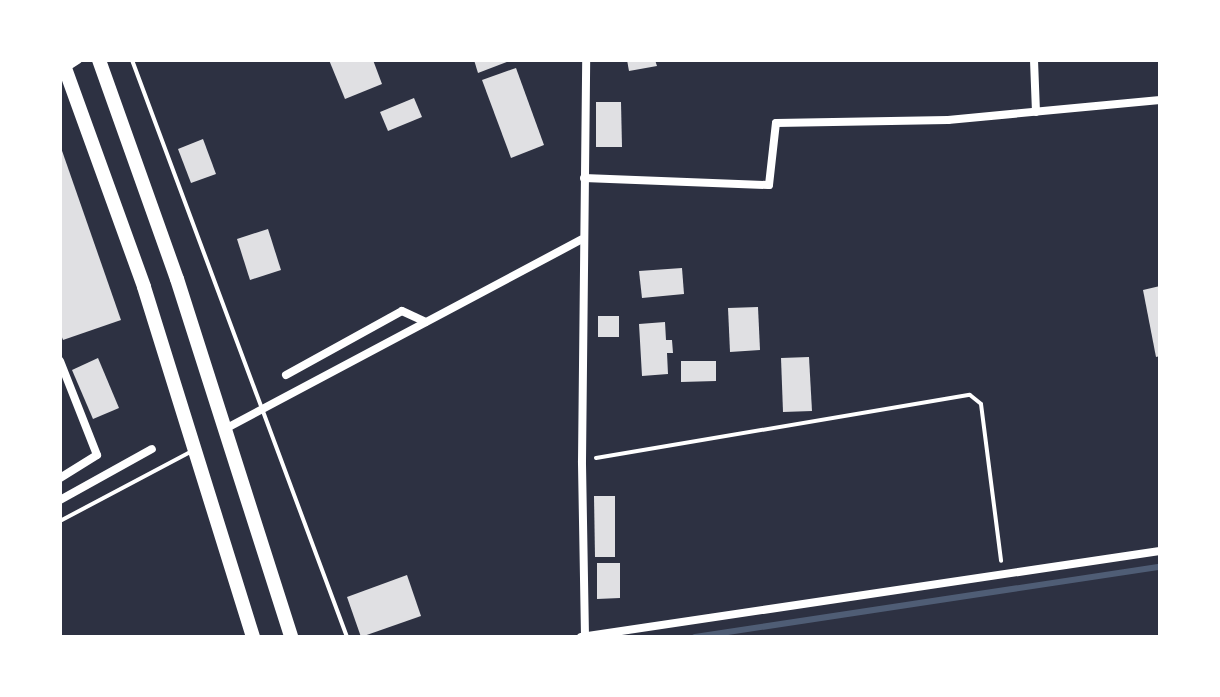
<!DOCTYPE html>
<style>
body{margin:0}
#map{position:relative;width:1220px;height:697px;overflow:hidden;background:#2d3142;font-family:"Roboto Condensed",sans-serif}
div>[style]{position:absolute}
.stream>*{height:6px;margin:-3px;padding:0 3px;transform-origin:3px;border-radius:3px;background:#4f5d75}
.building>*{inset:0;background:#e0e0e3}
.path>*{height:4px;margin:-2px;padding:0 2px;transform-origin:2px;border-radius:2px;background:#fff}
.service>*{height:4px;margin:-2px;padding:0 2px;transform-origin:2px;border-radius:2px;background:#fff}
.minor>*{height:8px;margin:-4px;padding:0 4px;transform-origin:4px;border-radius:4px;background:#fff}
.trunk>*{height:14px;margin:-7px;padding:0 7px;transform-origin:7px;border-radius:7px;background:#fff}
span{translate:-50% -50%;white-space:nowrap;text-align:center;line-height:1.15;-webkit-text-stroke:8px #fff;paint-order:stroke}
.frame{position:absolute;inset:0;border:62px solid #fff;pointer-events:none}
</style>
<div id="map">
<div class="stream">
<i style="left:695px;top:637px;width:470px;rotate:-8.6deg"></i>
</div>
<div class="building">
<i style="clip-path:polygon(329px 60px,373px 60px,382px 84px,345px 99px)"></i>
<i style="clip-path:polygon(474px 60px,512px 60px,478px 73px)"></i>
<i style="clip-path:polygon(627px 60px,655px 60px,657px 66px,629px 71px)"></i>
<i style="clip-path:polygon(516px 68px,544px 145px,511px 158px,482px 80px)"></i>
<i style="clip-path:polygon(414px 98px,422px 117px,388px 131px,380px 112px)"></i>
<i style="clip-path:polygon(596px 102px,621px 102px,622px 147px,596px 147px)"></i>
<i style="clip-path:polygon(203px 139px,216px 174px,191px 183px,178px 149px)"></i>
<i style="clip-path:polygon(60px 145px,121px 320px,63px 340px,60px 332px)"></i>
<i style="clip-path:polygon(268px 229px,281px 270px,250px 280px,237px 239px)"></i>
<i style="clip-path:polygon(682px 268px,684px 294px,642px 298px,639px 271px)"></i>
<i style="clip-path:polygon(1160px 286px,1160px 356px,1156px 357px,1143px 290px)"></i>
<i style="clip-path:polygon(758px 307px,760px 350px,730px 352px,728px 308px)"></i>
<i style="clip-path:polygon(598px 316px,619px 316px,619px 337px,598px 337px)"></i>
<i style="clip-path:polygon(665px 322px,666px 340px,672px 340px,673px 353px,667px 353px,668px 374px,642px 376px,639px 324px)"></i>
<i style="clip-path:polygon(809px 357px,812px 411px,783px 412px,781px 358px)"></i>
<i style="clip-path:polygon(98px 358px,119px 408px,93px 419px,72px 370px)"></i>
<i style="clip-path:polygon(681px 361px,716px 361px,716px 381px,681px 382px)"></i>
<i style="clip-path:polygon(594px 496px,615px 496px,615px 557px,595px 557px)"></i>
<i style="clip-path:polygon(597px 563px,620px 563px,620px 598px,597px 599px)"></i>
<i style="clip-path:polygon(407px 575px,421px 616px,361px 637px,347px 597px)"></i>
</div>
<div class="path">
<i style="left:596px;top:458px;width:379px;rotate:-9.6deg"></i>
<i style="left:970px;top:395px;width:14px;rotate:39deg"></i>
<i style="left:981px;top:404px;width:158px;rotate:82.7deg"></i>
</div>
<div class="service">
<i style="left:132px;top:60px;width:616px;rotate:69.56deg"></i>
<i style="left:60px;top:521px;width:149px;rotate:-27.9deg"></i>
</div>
<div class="minor">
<i style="left:1034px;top:60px;width:52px;rotate:87.8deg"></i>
<i style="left:64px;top:69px;width:17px;rotate:-33deg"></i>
<i style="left:584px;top:178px;width:185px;rotate:2.2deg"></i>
<i style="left:769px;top:185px;width:62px;rotate:-83.6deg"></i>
<i style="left:776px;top:123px;width:172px;rotate:-1deg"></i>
<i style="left:948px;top:120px;width:213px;rotate:-5.4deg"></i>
<i style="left:60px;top:361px;width:101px;rotate:68.5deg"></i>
<i style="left:97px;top:455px;width:44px;rotate:148.1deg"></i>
<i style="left:286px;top:375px;width:132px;rotate:-28.9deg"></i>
<i style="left:402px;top:311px;width:26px;rotate:25deg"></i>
<i style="left:225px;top:429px;width:404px;rotate:-28deg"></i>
<i style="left:60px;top:500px;width:105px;rotate:-29deg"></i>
<i style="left:585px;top:636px;width:175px;rotate:-91deg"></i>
<i style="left:582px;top:461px;width:401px;rotate:-89.4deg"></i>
<i style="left:581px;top:637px;width:585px;rotate:-8.45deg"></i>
</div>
<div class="trunk">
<i style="left:62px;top:60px;width:241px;rotate:70.1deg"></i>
<i style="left:144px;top:287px;width:367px;rotate:72.7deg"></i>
<i style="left:99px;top:60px;width:232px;rotate:70.4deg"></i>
<i style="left:177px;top:279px;width:376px;rotate:72.3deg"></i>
</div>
<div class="frame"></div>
</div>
